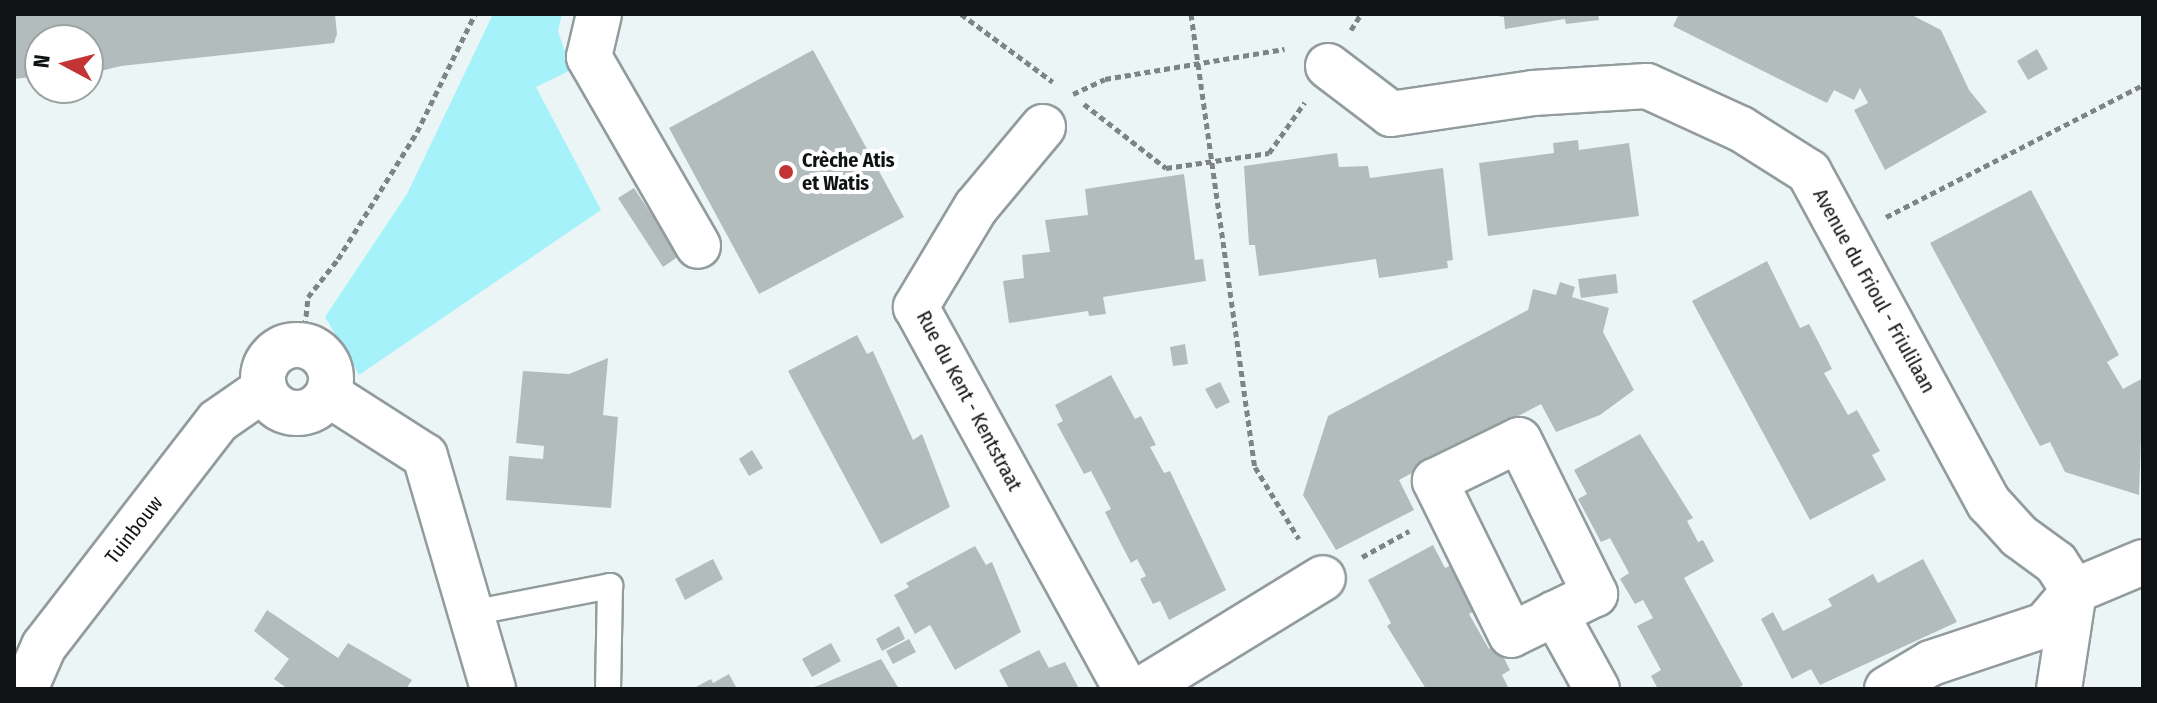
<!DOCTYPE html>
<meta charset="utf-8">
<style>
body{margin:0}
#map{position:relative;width:2157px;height:703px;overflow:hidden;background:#ecf5f6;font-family:"Fira Sans Condensed",sans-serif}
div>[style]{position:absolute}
.green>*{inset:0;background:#a5f2fb}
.building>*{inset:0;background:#b3bcbd}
.path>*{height:5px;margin-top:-2.5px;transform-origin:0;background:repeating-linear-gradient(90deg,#7e8484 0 6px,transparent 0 10px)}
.roads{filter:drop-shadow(2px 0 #939c9d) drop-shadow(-2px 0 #939c9d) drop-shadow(0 2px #939c9d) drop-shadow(0 -2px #939c9d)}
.service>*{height:24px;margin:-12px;padding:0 12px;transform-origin:12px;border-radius:12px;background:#fff}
.minor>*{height:44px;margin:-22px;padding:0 22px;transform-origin:22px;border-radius:22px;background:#fff}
.minor>.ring{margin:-22px;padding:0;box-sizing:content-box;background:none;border:44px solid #fff;border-radius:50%}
.dots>*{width:22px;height:22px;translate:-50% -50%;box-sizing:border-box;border:4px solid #fff;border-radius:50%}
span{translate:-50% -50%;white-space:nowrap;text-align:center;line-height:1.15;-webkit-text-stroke:8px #fff;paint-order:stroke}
.poi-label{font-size:20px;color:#101313;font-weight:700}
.left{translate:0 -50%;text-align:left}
.street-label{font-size:20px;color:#101313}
.frame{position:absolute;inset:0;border:16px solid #101313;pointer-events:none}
.north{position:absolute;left:24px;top:24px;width:80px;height:80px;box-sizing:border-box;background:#fff;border:2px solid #9fa1a1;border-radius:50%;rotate:277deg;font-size:22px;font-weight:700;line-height:32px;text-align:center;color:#101313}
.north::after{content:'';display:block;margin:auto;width:28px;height:36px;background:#c33435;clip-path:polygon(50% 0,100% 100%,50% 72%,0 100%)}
</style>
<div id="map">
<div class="green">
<i style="clip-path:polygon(493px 14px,562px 14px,558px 31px,571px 70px,536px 87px,601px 210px,359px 375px,325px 317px,407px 194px)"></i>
</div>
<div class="building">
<i style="clip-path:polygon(14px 14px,335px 14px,337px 34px,334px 43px,121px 66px,88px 74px,88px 40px,40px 40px,40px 76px,14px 79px)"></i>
<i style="clip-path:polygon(1486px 14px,1598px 14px,1599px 20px,1566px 24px,1565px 19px,1505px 29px,1504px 17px)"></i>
<i style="clip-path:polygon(1679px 14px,1910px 14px,1941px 30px,1969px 90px,1987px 112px,1885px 170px,1854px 110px,1868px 103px,1860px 88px,1854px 100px,1834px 90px,1827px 103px,1673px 26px)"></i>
<i style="clip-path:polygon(2037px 49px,2048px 69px,2028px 80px,2017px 61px)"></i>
<i style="clip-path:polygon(813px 50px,904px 217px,759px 294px,669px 128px)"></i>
<i style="clip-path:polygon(1578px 140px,1579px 150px,1629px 143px,1639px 216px,1488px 236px,1479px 163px,1554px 153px,1553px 143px)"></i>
<i style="clip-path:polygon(1337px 153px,1339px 167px,1368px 166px,1370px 178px,1443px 168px,1453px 260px,1447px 261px,1448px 268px,1379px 278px,1376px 259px,1259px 276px,1255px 245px,1249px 245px,1244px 166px)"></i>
<i style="clip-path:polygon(1184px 174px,1195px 260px,1203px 259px,1206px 281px,1103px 297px,1106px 314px,1089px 316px,1088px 311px,1009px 323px,1003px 281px,1024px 278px,1022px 255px,1050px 252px,1045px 220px,1088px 215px,1085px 189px)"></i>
<i style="clip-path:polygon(634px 188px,679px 256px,663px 267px,618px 198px)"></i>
<i style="clip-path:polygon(2031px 190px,2119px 355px,2107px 362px,2123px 389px,2143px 378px,2139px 495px,2065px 472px,2050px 442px,2040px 446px,1930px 243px)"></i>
<i style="clip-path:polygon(1767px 261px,1800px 328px,1809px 324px,1820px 345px,1832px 369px,1824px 373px,1848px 415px,1857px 410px,1880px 451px,1872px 455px,1886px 480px,1810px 520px,1692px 301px)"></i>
<i style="clip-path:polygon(1616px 274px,1618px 293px,1581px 298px,1578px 279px)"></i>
<i style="clip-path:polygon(1560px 282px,1575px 287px,1572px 297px,1609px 308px,1603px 332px,1634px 390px,1600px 415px,1556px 432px,1541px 404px,1469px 442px,1399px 480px,1414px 510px,1336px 550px,1303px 495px,1328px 416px,1528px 310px,1533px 289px,1556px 295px)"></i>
<i style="clip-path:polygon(857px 335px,867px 354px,873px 351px,913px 440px,922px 434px,950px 507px,881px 544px,788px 371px)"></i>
<i style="clip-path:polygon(1185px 344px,1188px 364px,1173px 366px,1170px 347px)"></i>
<i style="clip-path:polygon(608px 358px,603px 415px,618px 417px,611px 508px,506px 500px,509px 456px,543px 459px,544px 446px,516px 443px,523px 371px,569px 374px)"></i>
<i style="clip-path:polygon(1111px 375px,1135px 419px,1141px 416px,1156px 445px,1150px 447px,1164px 473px,1170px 471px,1226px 590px,1169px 620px,1160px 601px,1153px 604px,1140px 579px,1146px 576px,1137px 559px,1131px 563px,1118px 538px,1105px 512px,1111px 509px,1091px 471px,1084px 474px,1057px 424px,1063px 421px,1055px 405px)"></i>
<i style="clip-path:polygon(1220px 382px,1230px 402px,1216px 409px,1205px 389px)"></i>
<i style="clip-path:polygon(1640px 434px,1693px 518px,1687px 521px,1698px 542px,1703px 540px,1714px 561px,1684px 578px,1743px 685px,1737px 689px,1658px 689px,1651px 676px,1661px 670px,1637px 626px,1653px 618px,1643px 600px,1635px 604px,1620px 579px,1629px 573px,1610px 538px,1601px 542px,1578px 499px,1587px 494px,1574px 470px)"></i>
<i style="clip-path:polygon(752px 450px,763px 468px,749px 476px,739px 459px)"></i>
<i style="clip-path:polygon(1433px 545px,1445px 568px,1454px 564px,1478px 609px,1469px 614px,1489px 649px,1497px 644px,1510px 670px,1502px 675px,1509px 689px,1426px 689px,1387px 626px,1391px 623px,1368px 580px)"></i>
<i style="clip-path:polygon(975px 546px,986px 565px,992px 562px,1021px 632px,955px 670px,930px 625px,915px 634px,894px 595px,909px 587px,906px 583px)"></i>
<i style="clip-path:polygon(713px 559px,723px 579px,685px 600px,675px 579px)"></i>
<i style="clip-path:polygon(1923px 559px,1957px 622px,1820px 685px,1811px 669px,1792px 679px,1761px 619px,1773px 612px,1783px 631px,1832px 606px,1828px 599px,1873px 574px,1878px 583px)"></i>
<i style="clip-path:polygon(267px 610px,338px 658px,348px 643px,412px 680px,406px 689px,288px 689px,274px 679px,289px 659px,254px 631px)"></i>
<i style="clip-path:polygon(899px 626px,905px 639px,882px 651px,876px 639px)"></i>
<i style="clip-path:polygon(909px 639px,916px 652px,893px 664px,886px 651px)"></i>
<i style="clip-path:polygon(831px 643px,841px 661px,812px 677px,802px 659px)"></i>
<i style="clip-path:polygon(1039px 650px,1049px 668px,1065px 662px,1079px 689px,1009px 689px,999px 670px)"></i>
<i style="clip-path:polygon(881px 659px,899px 689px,808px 689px,820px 685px)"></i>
<i style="clip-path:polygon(729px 674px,737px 689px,692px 689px,711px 679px,713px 683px)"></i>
</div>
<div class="path">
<i style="left:961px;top:14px;width:114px;rotate:36.5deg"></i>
<i style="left:1191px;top:14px;width:457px;rotate:82deg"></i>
<i style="left:1255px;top:467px;width:84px;rotate:58.6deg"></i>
<i style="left:1351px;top:30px;width:19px;rotate:-58deg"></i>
<i style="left:1073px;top:94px;width:35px;rotate:-25deg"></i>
<i style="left:1105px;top:79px;width:182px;rotate:-9.5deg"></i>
<i style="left:1084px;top:104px;width:104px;rotate:38deg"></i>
<i style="left:1166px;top:168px;width:104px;rotate:-8.3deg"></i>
<i style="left:1269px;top:153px;width:62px;rotate:-54.8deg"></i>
<i style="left:1886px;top:217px;width:289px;rotate:-27.2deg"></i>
<i style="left:303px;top:346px;width:49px;rotate:-84.2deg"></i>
<i style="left:308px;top:297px;width:48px;rotate:-51.7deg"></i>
<i style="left:338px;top:259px;width:150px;rotate:-58.1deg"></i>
<i style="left:417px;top:132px;width:131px;rotate:-63.8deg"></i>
<i style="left:1362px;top:557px;width:54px;rotate:-29deg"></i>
</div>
<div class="roads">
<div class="service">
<i style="left:471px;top:613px;width:142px;rotate:-11deg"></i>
<i style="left:610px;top:586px;width:103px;rotate:91.1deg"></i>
</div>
<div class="minor">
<i style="left:599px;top:14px;width:44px;rotate:103.1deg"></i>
<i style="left:589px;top:57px;width:218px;rotate:60deg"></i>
<i style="left:1328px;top:66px;width:79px;rotate:37.3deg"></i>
<i style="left:1391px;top:114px;width:144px;rotate:-8.4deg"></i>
<i style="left:1533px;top:93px;width:114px;rotate:-3.5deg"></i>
<i style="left:1647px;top:86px;width:103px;rotate:24.6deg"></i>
<i style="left:1741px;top:129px;width:80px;rotate:32.3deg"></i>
<i style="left:1809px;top:172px;width:377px;rotate:61.5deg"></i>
<i style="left:1989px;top:503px;width:45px;rotate:47.7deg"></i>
<i style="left:2019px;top:536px;width:46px;rotate:36.1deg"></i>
<i style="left:2056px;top:563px;width:33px;rotate:57deg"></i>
<i style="left:2074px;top:591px;width:99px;rotate:98.7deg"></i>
<i style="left:1043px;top:127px;width:104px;rotate:129.9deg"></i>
<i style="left:976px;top:207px;width:117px;rotate:121deg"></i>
<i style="left:916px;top:307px;width:436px;rotate:61.2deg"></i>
<i class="ring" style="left:263px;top:345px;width:24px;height:24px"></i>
<i style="left:328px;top:394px;width:115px;rotate:32.6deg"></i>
<i style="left:425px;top:456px;width:243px;rotate:73.7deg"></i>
<i style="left:1519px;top:440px;width:172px;rotate:63.7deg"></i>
<i style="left:1595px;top:594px;width:93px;rotate:154deg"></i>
<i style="left:1511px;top:635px;width:172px;rotate:-116.3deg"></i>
<i style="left:1435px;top:481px;width:93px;rotate:-26deg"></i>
<i style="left:1555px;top:613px;width:87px;rotate:61.1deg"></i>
<i style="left:25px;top:689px;width:47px;rotate:-66.2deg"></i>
<i style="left:44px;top:646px;width:284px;rotate:-52.3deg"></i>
<i style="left:218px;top:421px;width:56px;rotate:-34.8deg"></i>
<i style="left:1142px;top:689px;width:212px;rotate:-31.5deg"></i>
<i style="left:1887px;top:689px;width:51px;rotate:-30.6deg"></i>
<i style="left:1931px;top:663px;width:120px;rotate:-18.4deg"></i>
<i style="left:2045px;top:625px;width:45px;rotate:-49.5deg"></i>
<i style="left:2074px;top:591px;width:75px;rotate:-22.8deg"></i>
</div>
</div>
<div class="dots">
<i style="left:786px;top:172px;background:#c33435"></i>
</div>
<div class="poi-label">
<span class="left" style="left:802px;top:172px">Crèche Atis<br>et Watis</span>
</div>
<div class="street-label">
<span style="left:1874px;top:291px;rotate:61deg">Avenue du Frioul - Friulilaan</span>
<span style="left:969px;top:401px;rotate:62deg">Rue du Kent - Kentstraat</span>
<span style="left:134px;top:530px;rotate:-52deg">Tuinbouw</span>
</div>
<div class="frame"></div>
<div class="north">N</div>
</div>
